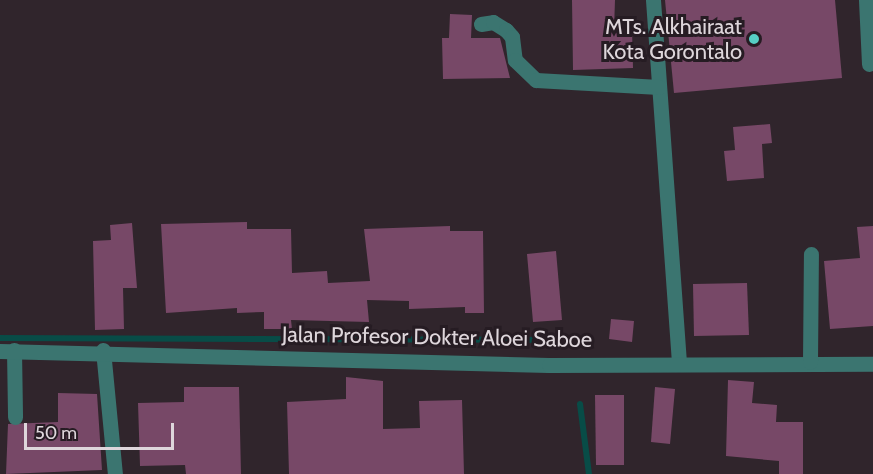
<!DOCTYPE html>
<style>
body{margin:0}
#map{position:relative;width:873px;height:474px;overflow:hidden;background:#30252c;font-family:Cabin,sans-serif}
div>[style]{position:absolute}
.stream>*{height:6px;margin:-3px;padding:0 3px;transform-origin:3px;border-radius:3px;background:#084c47}
.building>*{inset:0;background:#774867}
.minor>*{height:15px;margin:-7.5px;padding:0 7.5px;transform-origin:7.5px;border-radius:7.5px;background:#3b7570}
.dots>*{width:16px;height:16px;translate:-50% -50%;box-sizing:border-box;border:3px solid #261c23;border-radius:50%}
span{translate:-50% -50%;white-space:nowrap;text-align:center;line-height:1.15;-webkit-text-stroke:6px #261c23;paint-order:stroke}
.poi-label{font-size:22px;color:#ded6db}
.right{translate:-100% -50%;text-align:right}
.street-label{font-size:22px;color:#ded6db}
.scale{position:absolute;left:24px;top:423px;width:150px;height:27px;box-sizing:border-box;border:3px solid #ded6db;border-top:0;padding-left:8px;font-size:18px;line-height:21px;white-space:nowrap;color:#ded6db;-webkit-text-stroke:4px #261c23;paint-order:stroke}
</style>
<div id="map">
<div class="stream">
<i style="left:0;top:338px;width:570px;rotate:0.2deg"></i>
<i style="left:580px;top:404px;width:71px;rotate:82.7deg"></i>
</div>
<div class="building">
<i style="clip-path:polygon(572px 0,615px 0,614px 30px,632px 29px,633px 68px,573px 70px)"></i>
<i style="clip-path:polygon(665px 0,835px 0,842px 78px,674px 93px)"></i>
<i style="clip-path:polygon(450px 14px,472px 15px,471px 38px,500px 38px,510px 78px,443px 79px,442px 38px,449px 38px)"></i>
<i style="clip-path:polygon(770px 124px,772px 143px,762px 144px,764px 178px,727px 181px,724px 151px,735px 150px,733px 127px)"></i>
<i style="clip-path:polygon(247px 222px,247px 229px,291px 229px,292px 273px,327px 271px,328px 283px,370px 281px,364px 229px,450px 226px,450px 231px,483px 231px,484px 313px,465px 313px,465px 307px,409px 309px,409px 301px,367px 300px,369px 322px,291px 320px,292px 329px,264px 329px,264px 312px,237px 313px,237px 308px,166px 313px,161px 224px)"></i>
<i style="clip-path:polygon(132px 223px,137px 288px,123px 288px,124px 329px,95px 330px,93px 241px,111px 240px,110px 225px)"></i>
<i style="clip-path:polygon(873px 226px,873px 326px,830px 329px,824px 261px,860px 258px,857px 227px)"></i>
<i style="clip-path:polygon(556px 251px,562px 320px,533px 322px,527px 254px)"></i>
<i style="clip-path:polygon(747px 283px,749px 335px,694px 336px,693px 284px)"></i>
<i style="clip-path:polygon(611px 319px,634px 321px,632px 342px,609px 339px)"></i>
<i style="clip-path:polygon(346px 377px,383px 381px,383px 429px,420px 428px,419px 401px,462px 400px,464px 474px,289px 474px,287px 402px,346px 399px)"></i>
<i style="clip-path:polygon(728px 380px,754px 382px,752px 403px,777px 405px,776px 422px,803px 422px,803px 474px,779px 474px,779px 461px,726px 456px)"></i>
<i style="clip-path:polygon(184px 387px,239px 387px,241px 474px,186px 474px,185px 465px,140px 466px,138px 403px,184px 402px)"></i>
<i style="clip-path:polygon(655px 387px,675px 389px,670px 444px,651px 442px)"></i>
<i style="clip-path:polygon(58px 393px,97px 394px,102px 470px,6px 474px,8px 424px,58px 422px)"></i>
<i style="clip-path:polygon(595px 395px,624px 395px,624px 465px,596px 465px)"></i>
</div>
<div class="minor">
<i style="left:653px;top:0;width:362px;rotate:85.9deg"></i>
<i style="left:866px;top:0;width:64px;rotate:87.3deg"></i>
<i style="left:481px;top:24px;width:12px;rotate:-9deg"></i>
<i style="left:493px;top:22px;width:15px;rotate:32deg"></i>
<i style="left:506px;top:30px;width:9px;rotate:49deg"></i>
<i style="left:512px;top:37px;width:23px;rotate:83deg"></i>
<i style="left:515px;top:60px;width:29px;rotate:44deg"></i>
<i style="left:536px;top:80px;width:123px;rotate:3.3deg"></i>
<i style="left:14px;top:350px;width:67px;rotate:89.1deg"></i>
<i style="left:103px;top:350px;width:125px;rotate:84.5deg"></i>
<i style="left:0;top:351px;width:549px;rotate:1.46deg"></i>
<i style="left:549px;top:365px;width:324px;rotate:-0.2deg"></i>
<i style="left:810px;top:362px;width:108px;rotate:-89.5deg"></i>
</div>
<div class="dots">
<i style="left:754px;top:39px;background:#56cec4"></i>
</div>
<div class="poi-label">
<span class="right" style="left:742px;top:39px">MTs. Alkhairaat<br>Kota Gorontalo</span>
</div>
<div class="street-label">
<span style="left:437px;top:337px;rotate:1deg">Jalan Profesor Dokter Aloei Saboe</span>
</div>
<div class="scale">50 m</div>
</div>
